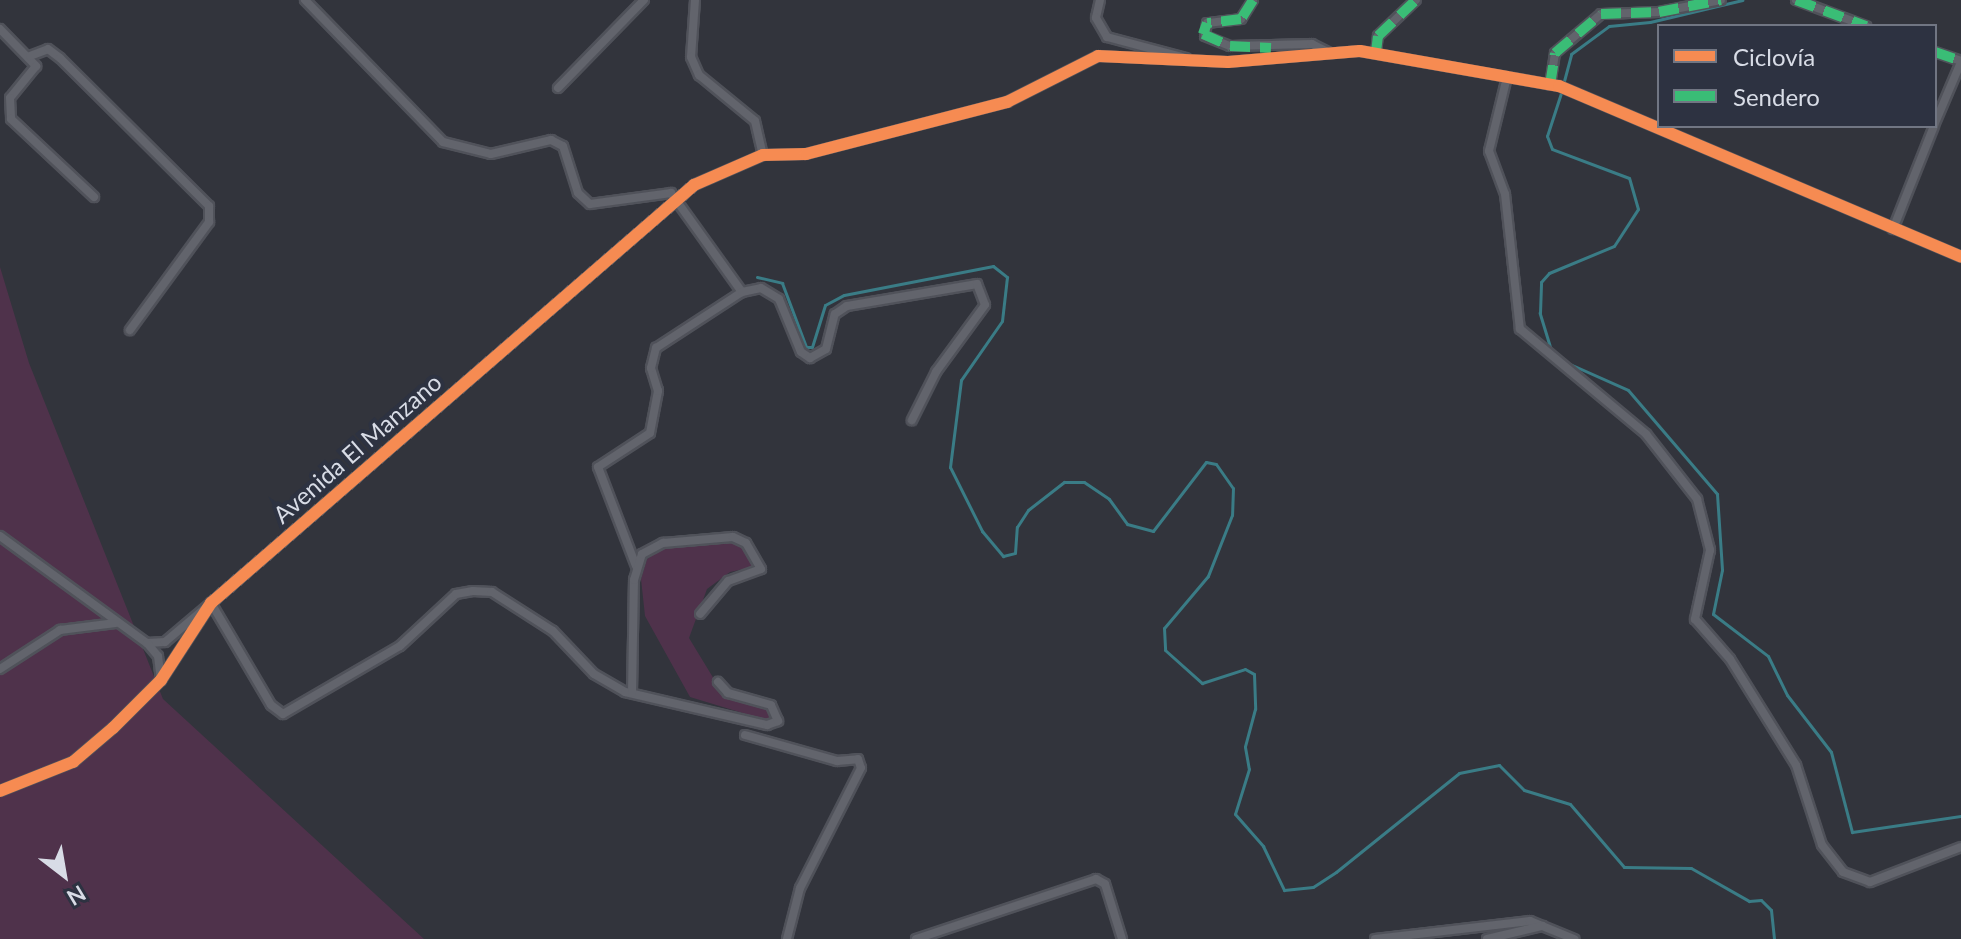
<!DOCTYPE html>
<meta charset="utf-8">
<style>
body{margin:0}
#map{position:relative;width:1961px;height:939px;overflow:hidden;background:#32343c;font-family:Lato,sans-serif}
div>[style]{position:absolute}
.green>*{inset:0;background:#4f324b}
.stream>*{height:3px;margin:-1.5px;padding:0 1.5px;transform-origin:1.5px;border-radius:1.5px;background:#3a7c86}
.roads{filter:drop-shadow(2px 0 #50525a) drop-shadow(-2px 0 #50525a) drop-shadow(0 2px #50525a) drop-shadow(0 -2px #50525a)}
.street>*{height:8px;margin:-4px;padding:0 4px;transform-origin:4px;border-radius:4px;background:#62646c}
.quiet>*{height:10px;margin-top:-5px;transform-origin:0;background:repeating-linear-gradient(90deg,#3abd76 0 20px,transparent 0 30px)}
.cycleway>*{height:12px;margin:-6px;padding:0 6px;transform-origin:6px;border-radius:6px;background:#f68b52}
span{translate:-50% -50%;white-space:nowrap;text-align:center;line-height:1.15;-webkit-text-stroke:8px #2d3241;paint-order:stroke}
.street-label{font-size:24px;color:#d8dce6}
.legend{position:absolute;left:1657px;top:24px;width:280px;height:104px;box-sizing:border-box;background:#2d3241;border:2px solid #717683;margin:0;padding:10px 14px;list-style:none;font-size:24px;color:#d8dce6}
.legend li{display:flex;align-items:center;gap:16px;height:40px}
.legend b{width:40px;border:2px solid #717683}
.north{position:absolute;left:24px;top:835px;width:80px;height:80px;-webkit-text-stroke:6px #2d3241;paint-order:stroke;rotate:149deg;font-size:22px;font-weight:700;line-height:32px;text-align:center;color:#d8dce6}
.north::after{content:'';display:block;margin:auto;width:28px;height:36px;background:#d8dce6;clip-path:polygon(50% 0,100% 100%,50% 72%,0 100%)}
</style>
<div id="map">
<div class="green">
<i style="clip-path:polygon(0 267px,29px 363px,163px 699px,424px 939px,0 939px)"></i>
<i style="clip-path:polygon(733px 541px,756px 556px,757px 566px,730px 572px,707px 589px,689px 638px,717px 684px,767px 707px,772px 716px,766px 720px,690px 697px,645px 616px,641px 579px,647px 559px,665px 546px)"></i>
</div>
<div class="stream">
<i style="left:1564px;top:81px;width:28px;rotate:-75deg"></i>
<i style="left:1571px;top:54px;width:47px;rotate:-36.4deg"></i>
<i style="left:1609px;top:26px;width:41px;rotate:-5.6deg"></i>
<i style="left:1650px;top:22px;width:95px;rotate:-13.4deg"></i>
<i style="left:757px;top:277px;width:26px;rotate:13deg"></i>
<i style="left:782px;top:283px;width:68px;rotate:69.4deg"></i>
<i style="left:806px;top:347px;width:6px"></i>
<i style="left:812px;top:347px;width:44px;rotate:-72.8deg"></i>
<i style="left:825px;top:305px;width:21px;rotate:-28deg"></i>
<i style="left:844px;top:295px;width:152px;rotate:-11deg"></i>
<i style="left:993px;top:266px;width:18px;rotate:38deg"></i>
<i style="left:1007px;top:277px;width:44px;rotate:96.5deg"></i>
<i style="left:1002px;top:321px;width:72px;rotate:124.8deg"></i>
<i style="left:961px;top:380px;width:88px;rotate:97.2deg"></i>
<i style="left:950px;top:467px;width:72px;rotate:63.4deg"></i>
<i style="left:982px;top:531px;width:33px;rotate:50deg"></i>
<i style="left:1003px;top:556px;width:12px;rotate:-14deg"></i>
<i style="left:1015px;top:553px;width:26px;rotate:-86deg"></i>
<i style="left:1017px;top:527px;width:20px;rotate:-57deg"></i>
<i style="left:1028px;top:510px;width:46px;rotate:-37.9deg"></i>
<i style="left:1064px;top:482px;width:20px"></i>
<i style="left:1084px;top:482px;width:30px;rotate:34deg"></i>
<i style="left:1109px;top:499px;width:31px;rotate:54deg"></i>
<i style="left:1127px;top:524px;width:27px;rotate:15deg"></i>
<i style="left:1153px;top:531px;width:87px;rotate:-52.5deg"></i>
<i style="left:1206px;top:462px;width:10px;rotate:11deg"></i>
<i style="left:1216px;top:464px;width:29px;rotate:55deg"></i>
<i style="left:1233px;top:488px;width:27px;rotate:92deg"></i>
<i style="left:1232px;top:515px;width:66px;rotate:111.5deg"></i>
<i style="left:1208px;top:576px;width:68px;rotate:130.2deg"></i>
<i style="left:1164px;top:628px;width:22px;rotate:87deg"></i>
<i style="left:1165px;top:650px;width:50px;rotate:41.7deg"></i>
<i style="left:1202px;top:683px;width:45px;rotate:-18deg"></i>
<i style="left:1245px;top:669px;width:10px;rotate:29deg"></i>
<i style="left:1254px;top:674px;width:35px;rotate:88deg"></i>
<i style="left:1255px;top:709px;width:39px;rotate:105deg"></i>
<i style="left:1245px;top:747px;width:22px;rotate:80deg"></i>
<i style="left:1249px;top:769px;width:47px;rotate:107.3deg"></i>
<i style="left:1235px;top:814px;width:43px;rotate:48.8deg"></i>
<i style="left:1263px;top:846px;width:49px;rotate:64.5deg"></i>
<i style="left:1284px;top:890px;width:29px;rotate:-6deg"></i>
<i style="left:1313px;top:887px;width:27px;rotate:-33deg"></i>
<i style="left:1336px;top:872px;width:158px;rotate:-38.8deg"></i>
<i style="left:1459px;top:773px;width:41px;rotate:-11.3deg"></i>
<i style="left:1499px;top:765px;width:35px;rotate:45deg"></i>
<i style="left:1524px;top:790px;width:48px;rotate:16.9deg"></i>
<i style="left:1570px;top:804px;width:83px;rotate:49.4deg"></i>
<i style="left:1624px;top:867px;width:67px;rotate:0.9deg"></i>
<i style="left:1691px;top:868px;width:67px;rotate:29.6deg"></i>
<i style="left:1749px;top:901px;width:12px;rotate:-5deg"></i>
<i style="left:1761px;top:900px;width:14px;rotate:45deg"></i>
<i style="left:1771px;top:910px;width:29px;rotate:84deg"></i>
<i style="left:1551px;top:350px;width:39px;rotate:-107deg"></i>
<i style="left:1540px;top:313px;width:31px;rotate:-88deg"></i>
<i style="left:1541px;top:282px;width:12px;rotate:-48deg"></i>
<i style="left:1549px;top:273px;width:70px;rotate:-22.6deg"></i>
<i style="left:1614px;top:246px;width:44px;rotate:-57deg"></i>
<i style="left:1638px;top:209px;width:32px;rotate:-106deg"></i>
<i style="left:1629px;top:178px;width:82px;rotate:-159.4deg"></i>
<i style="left:1552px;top:149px;width:14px;rotate:-111deg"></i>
<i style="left:1547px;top:136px;width:45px;rotate:-72deg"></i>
<i style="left:1563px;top:361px;width:71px;rotate:24deg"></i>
<i style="left:1628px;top:390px;width:137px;rotate:49.4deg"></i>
<i style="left:1717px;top:494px;width:76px;rotate:86.2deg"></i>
<i style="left:1722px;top:570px;width:45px;rotate:101.6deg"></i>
<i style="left:1713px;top:614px;width:69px;rotate:37.4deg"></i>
<i style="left:1768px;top:656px;width:43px;rotate:64deg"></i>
<i style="left:1787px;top:695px;width:72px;rotate:52.3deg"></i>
<i style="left:1831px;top:752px;width:83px;rotate:75.3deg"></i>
<i style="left:1852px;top:832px;width:110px;rotate:-8.4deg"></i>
</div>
<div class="roads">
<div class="street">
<i style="left:305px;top:0;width:198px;rotate:45.8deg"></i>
<i style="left:443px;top:142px;width:49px;rotate:14deg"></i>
<i style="left:491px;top:154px;width:62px;rotate:-13.1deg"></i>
<i style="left:551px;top:140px;width:13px;rotate:27deg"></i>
<i style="left:563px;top:146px;width:49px;rotate:72.3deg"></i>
<i style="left:578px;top:193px;width:16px;rotate:43deg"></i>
<i style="left:590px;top:204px;width:82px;rotate:-7.7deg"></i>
<i style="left:671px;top:193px;width:122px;rotate:54.4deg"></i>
<i style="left:695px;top:0;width:57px;rotate:94deg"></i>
<i style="left:691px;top:57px;width:20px;rotate:66deg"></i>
<i style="left:699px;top:75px;width:72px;rotate:39.4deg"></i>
<i style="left:755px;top:121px;width:35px;rotate:77deg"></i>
<i style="left:1100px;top:0;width:18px;rotate:103deg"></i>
<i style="left:1096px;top:18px;width:22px;rotate:60deg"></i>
<i style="left:1107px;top:37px;width:82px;rotate:14.9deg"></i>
<i style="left:1253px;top:0;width:22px;rotate:122deg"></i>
<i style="left:1241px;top:19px;width:34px;rotate:173deg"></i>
<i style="left:1207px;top:23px;width:13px;rotate:99deg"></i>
<i style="left:1205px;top:36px;width:27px;rotate:22deg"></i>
<i style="left:1230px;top:46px;width:82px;rotate:-1.4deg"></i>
<i style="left:1312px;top:44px;width:18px;rotate:27deg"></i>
<i style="left:1796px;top:0;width:75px;rotate:20.4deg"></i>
<i style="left:0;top:29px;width:52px;rotate:45.8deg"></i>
<i style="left:36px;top:66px;width:41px;rotate:129.1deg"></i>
<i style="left:10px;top:98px;width:21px;rotate:87deg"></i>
<i style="left:11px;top:119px;width:114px;rotate:43.2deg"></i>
<i style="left:1376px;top:52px;width:16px;rotate:-83deg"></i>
<i style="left:1378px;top:36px;width:52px;rotate:-43.5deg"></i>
<i style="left:1935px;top:52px;width:28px;rotate:19deg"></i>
<i style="left:30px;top:56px;width:19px;rotate:-21deg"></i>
<i style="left:48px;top:49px;width:15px;rotate:37deg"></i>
<i style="left:60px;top:58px;width:210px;rotate:44.8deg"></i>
<i style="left:209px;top:206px;width:16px;rotate:90deg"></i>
<i style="left:209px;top:222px;width:134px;rotate:126.2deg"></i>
<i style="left:1507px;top:77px;width:76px;rotate:103.7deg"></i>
<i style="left:1489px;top:151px;width:46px;rotate:69.6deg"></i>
<i style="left:1505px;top:194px;width:136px;rotate:83.7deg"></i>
<i style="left:1520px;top:329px;width:164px;rotate:39.8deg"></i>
<i style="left:1646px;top:434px;width:83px;rotate:51.9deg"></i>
<i style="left:1697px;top:499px;width:53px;rotate:75.7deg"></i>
<i style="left:1710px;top:550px;width:71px;rotate:102.3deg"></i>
<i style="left:1695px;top:619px;width:53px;rotate:48.8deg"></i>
<i style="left:1730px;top:659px;width:125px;rotate:58.1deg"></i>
<i style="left:1796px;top:765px;width:84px;rotate:72deg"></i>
<i style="left:1822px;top:845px;width:34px;rotate:52deg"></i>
<i style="left:1843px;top:872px;width:29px;rotate:20deg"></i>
<i style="left:1870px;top:882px;width:97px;rotate:-21deg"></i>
<i style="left:1550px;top:85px;width:32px;rotate:-81deg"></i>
<i style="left:1555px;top:53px;width:60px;rotate:-40.3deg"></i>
<i style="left:1601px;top:14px;width:58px;rotate:-2deg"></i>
<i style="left:1659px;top:12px;width:63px;rotate:-11deg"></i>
<i style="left:558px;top:88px;width:123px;rotate:-45.7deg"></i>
<i style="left:1935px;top:123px;width:66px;rotate:-66.9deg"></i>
<i style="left:1893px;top:229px;width:111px;rotate:-68.3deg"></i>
<i style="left:0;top:536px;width:182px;rotate:36.1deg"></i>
<i style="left:147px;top:643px;width:18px;rotate:-3deg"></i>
<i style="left:165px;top:642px;width:60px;rotate:-40.3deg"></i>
<i style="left:211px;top:603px;width:118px;rotate:59.5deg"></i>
<i style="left:271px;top:705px;width:15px;rotate:37deg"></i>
<i style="left:283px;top:714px;width:135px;rotate:-30.2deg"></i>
<i style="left:400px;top:646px;width:76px;rotate:-42.9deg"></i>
<i style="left:456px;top:594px;width:17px;rotate:-10deg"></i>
<i style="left:473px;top:591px;width:19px;rotate:3deg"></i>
<i style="left:492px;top:592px;width:72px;rotate:32.6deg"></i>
<i style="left:553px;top:631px;width:59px;rotate:46.4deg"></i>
<i style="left:594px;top:674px;width:36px;rotate:30deg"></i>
<i style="left:625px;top:692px;width:146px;rotate:13.1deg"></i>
<i style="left:767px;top:725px;width:12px;rotate:-20deg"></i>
<i style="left:778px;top:721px;width:17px;rotate:-114deg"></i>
<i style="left:771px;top:705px;width:45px;rotate:-164.4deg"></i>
<i style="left:728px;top:693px;width:15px;rotate:-132deg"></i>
<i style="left:636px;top:566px;width:106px;rotate:-111deg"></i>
<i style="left:598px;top:467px;width:62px;rotate:-33.2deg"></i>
<i style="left:650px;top:433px;width:43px;rotate:-79.2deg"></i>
<i style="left:658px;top:391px;width:24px;rotate:-107deg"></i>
<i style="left:651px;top:368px;width:21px;rotate:-76deg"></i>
<i style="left:656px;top:348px;width:103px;rotate:-33.1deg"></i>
<i style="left:742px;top:292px;width:19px;rotate:-12deg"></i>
<i style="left:761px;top:288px;width:21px;rotate:31deg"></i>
<i style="left:779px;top:299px;width:57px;rotate:67.5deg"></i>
<i style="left:801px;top:352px;width:11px;rotate:34deg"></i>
<i style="left:810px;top:358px;width:18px;rotate:-29deg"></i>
<i style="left:826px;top:349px;width:36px;rotate:-76deg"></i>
<i style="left:835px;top:314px;width:14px;rotate:-34deg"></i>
<i style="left:847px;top:306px;width:132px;rotate:-9.6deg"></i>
<i style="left:977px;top:284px;width:22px;rotate:69deg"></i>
<i style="left:985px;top:305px;width:83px;rotate:126.2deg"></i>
<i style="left:936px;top:372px;width:54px;rotate:116.6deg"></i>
<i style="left:147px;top:643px;width:17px;rotate:50deg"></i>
<i style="left:158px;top:656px;width:24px;rotate:83deg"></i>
<i style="left:0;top:669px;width:72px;rotate:-33deg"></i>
<i style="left:60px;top:630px;width:56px;rotate:-7.1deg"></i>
<i style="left:632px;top:693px;width:113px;rotate:-89deg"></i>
<i style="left:634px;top:580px;width:27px;rotate:-73deg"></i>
<i style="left:642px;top:554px;width:24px;rotate:-28deg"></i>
<i style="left:663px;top:543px;width:70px;rotate:-4.9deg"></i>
<i style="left:733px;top:537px;width:14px;rotate:25deg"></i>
<i style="left:746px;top:543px;width:30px;rotate:60deg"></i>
<i style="left:761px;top:569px;width:35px;rotate:160deg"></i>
<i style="left:728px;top:581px;width:43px;rotate:130.3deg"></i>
<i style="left:745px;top:735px;width:96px;rotate:15.8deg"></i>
<i style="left:837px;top:761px;width:21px;rotate:-5deg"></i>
<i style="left:858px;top:759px;width:9px;rotate:72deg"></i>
<i style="left:861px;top:768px;width:135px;rotate:116.9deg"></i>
<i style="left:800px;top:888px;width:53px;rotate:104.3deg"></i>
<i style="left:0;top:791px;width:79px;rotate:-21.7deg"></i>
<i style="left:73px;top:762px;width:52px;rotate:-40.4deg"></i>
<i style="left:113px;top:728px;width:68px;rotate:-45deg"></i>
<i style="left:161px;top:680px;width:92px;rotate:-57deg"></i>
<i style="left:211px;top:603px;width:639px;rotate:-40.87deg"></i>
<i style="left:694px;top:185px;width:75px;rotate:-23.5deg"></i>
<i style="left:763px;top:155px;width:43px;rotate:-1.3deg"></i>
<i style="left:806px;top:154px;width:208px;rotate:-14.5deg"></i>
<i style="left:1007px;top:102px;width:102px;rotate:-26.8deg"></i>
<i style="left:1098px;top:56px;width:130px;rotate:2.6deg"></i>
<i style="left:1228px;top:62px;width:132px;rotate:-4.8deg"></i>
<i style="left:1360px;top:51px;width:202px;rotate:10deg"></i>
<i style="left:1559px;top:86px;width:437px;rotate:23deg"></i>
<i style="left:916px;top:939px;width:190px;rotate:-18.4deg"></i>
<i style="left:1096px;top:879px;width:10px;rotate:29deg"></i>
<i style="left:1105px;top:884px;width:58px;rotate:72.8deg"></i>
<i style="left:1375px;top:939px;width:156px;rotate:-6.6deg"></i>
<i style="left:1530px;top:921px;width:48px;rotate:22.2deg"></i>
<i style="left:1487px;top:939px;width:57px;rotate:-13.3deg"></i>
</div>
</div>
<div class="quiet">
<i style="left:1253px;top:0;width:22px;rotate:122deg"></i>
<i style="left:1241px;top:19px;width:34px;rotate:173deg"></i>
<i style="left:1207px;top:23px;width:12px;rotate:110deg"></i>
<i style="left:1203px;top:34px;width:30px;rotate:24deg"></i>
<i style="left:1230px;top:46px;width:41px;rotate:2.8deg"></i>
<i style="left:1796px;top:0;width:75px;rotate:20.4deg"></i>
<i style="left:1376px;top:52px;width:16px;rotate:-83deg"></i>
<i style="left:1378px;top:36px;width:52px;rotate:-43.5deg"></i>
<i style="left:1935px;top:52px;width:28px;rotate:19deg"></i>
<i style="left:1550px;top:85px;width:32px;rotate:-81deg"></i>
<i style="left:1555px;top:53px;width:60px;rotate:-40.3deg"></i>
<i style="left:1601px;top:14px;width:58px;rotate:-2deg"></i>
<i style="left:1659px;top:12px;width:63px;rotate:-11deg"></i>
</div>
<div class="cycleway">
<i style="left:0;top:791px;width:79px;rotate:-21.7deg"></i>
<i style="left:73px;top:762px;width:52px;rotate:-40.4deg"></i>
<i style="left:113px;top:728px;width:68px;rotate:-45deg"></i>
<i style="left:161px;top:680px;width:92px;rotate:-57deg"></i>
<i style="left:211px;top:603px;width:639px;rotate:-40.87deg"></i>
<i style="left:694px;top:185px;width:75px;rotate:-23.5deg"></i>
<i style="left:763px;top:155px;width:43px;rotate:-1.3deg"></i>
<i style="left:806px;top:154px;width:208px;rotate:-14.5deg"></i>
<i style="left:1007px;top:102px;width:102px;rotate:-26.8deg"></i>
<i style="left:1098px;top:56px;width:130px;rotate:2.6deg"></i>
<i style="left:1228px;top:62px;width:132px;rotate:-4.8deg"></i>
<i style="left:1360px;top:51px;width:202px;rotate:10deg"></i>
<i style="left:1559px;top:86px;width:437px;rotate:23deg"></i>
</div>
<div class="street-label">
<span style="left:357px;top:448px;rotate:-41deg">Avenida El Manzano</span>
</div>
<ul class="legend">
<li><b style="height:10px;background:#f68b52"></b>Ciclovía</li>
<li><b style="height:10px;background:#3abd76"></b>Sendero</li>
</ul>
<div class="north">N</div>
</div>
